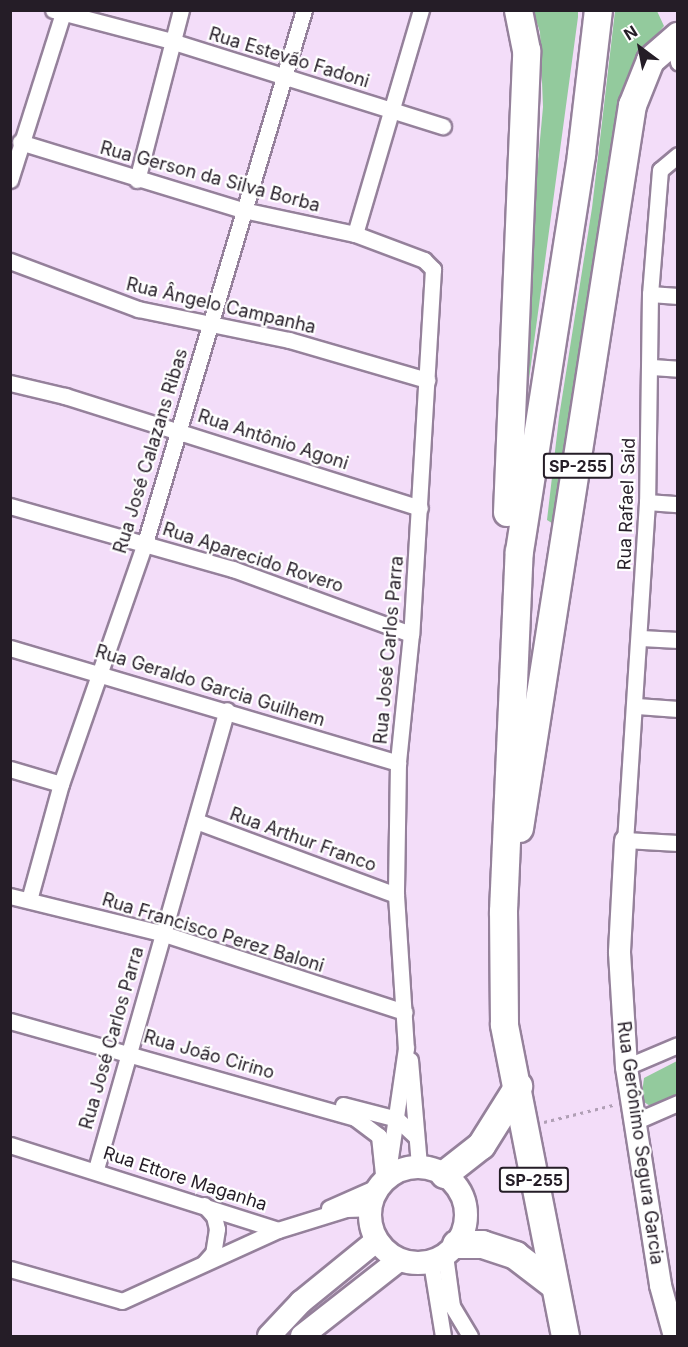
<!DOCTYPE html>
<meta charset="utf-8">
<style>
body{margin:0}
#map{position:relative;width:688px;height:1347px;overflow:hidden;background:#f3ddf9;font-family:Inter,sans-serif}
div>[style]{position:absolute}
.green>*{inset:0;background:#93ca9d}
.path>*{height:3px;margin-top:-1.5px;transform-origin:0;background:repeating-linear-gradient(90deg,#b09fb5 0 3px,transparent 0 7.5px)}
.roads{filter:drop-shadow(2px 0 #95819b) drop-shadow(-2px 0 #95819b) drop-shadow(0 2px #95819b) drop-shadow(0 -2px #95819b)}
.street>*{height:15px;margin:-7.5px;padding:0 7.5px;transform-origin:7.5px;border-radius:7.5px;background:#fff}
.secondary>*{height:21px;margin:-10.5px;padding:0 10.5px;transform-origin:10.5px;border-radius:10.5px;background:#fff}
.primary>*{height:22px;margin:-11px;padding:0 11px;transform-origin:11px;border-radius:11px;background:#fff}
.primary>.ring{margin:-11px;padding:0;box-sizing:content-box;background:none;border:22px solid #fff;border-radius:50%}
.highway>*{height:27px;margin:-13.5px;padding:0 13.5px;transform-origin:13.5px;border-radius:13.5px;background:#fff}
span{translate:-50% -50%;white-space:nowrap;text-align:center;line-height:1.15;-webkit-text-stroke:4.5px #fff;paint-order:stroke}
.shield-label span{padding:2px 4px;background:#fff;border:2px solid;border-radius:4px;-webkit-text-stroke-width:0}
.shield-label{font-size:16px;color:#251d27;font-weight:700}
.street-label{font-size:18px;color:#251d27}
.frame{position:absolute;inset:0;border:12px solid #251d27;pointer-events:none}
.north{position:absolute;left:610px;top:18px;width:60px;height:60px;-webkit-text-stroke:4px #fff;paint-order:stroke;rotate:328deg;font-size:16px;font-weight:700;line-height:24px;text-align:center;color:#251d27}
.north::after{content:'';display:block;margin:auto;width:21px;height:27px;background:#251d27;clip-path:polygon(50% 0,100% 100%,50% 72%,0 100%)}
</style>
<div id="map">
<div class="green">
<i style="clip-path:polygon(533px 11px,578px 11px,578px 17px,527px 394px,523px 387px,529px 259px,543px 107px,540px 32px)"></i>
<i style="clip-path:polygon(615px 11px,657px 11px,664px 26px,645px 48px,555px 525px,547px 520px,559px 417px,592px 208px)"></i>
<i style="clip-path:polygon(677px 1061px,677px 1097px,650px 1106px,641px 1100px,644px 1078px)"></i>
</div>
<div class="path">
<i style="left:544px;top:1122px;width:71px;rotate:-13.8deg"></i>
</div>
<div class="roads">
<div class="street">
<i style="left:53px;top:10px;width:122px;rotate:14.7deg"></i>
<i style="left:171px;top:41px;width:285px;rotate:17.4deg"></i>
<i style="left:673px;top:38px;width:25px;rotate:78deg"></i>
<i style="left:20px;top:142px;width:233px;rotate:17deg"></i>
<i style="left:243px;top:210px;width:115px;rotate:12.1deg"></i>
<i style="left:355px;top:234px;width:74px;rotate:20.6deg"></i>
<i style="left:424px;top:260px;width:13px;rotate:45deg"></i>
<i style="left:433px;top:269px;width:366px;rotate:93.4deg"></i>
<i style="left:411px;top:634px;width:130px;rotate:95.8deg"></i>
<i style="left:398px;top:763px;width:132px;rotate:90.9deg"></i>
<i style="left:396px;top:895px;width:153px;rotate:86.3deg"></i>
<i style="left:406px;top:1048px;width:131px;rotate:98.3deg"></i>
<i style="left:678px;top:155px;width:23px;rotate:140deg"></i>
<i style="left:660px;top:170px;width:124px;rotate:94.6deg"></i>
<i style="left:650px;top:294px;width:208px;rotate:90.8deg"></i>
<i style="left:647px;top:502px;width:339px;rotate:93.7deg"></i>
<i style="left:625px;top:840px;width:53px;rotate:3.2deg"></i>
<i style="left:10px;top:180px;width:178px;rotate:-72.4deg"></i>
<i style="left:137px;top:180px;width:176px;rotate:-75.5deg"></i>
<i style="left:355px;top:234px;width:234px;rotate:-73.6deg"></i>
<i style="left:10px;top:261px;width:137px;rotate:20.6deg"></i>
<i style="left:138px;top:309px;width:154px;rotate:11.6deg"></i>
<i style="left:289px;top:340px;width:144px;rotate:16.2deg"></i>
<i style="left:650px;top:294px;width:28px;rotate:4deg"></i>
<i style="left:652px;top:367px;width:26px;rotate:4deg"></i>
<i style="left:10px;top:383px;width:57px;rotate:13.3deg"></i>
<i style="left:65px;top:396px;width:372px;rotate:17.5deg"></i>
<i style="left:647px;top:502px;width:31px;rotate:4deg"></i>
<i style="left:10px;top:506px;width:232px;rotate:15.8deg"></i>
<i style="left:233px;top:569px;width:189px;rotate:20.1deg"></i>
<i style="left:641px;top:638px;width:37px;rotate:3deg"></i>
<i style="left:10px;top:648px;width:405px;rotate:16.5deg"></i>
<i style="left:637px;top:706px;width:41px;rotate:4.2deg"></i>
<i style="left:10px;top:769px;width:53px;rotate:16.4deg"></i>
<i style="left:196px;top:821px;width:213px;rotate:20.3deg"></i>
<i style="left:10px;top:896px;width:155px;rotate:13.8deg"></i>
<i style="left:161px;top:933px;width:256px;rotate:18deg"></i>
<i style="left:29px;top:900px;width:120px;rotate:-74.6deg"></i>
<i style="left:61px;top:784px;width:255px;rotate:-70.8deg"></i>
<i style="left:145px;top:543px;width:556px;rotate:-73.39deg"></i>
<i style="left:10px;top:1021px;width:358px;rotate:15.7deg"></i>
<i style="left:355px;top:1118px;width:30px;rotate:37deg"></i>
<i style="left:379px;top:1136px;width:37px;rotate:84deg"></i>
<i style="left:410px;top:1060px;width:106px;rotate:85.1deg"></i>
<i style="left:626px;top:1067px;width:56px;rotate:-22.9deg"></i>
<i style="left:343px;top:1105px;width:56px;rotate:14.5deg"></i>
<i style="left:397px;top:1119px;width:25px;rotate:43deg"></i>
<i style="left:634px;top:1122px;width:48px;rotate:-23.4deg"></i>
<i style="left:10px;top:1145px;width:281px;rotate:17.6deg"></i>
<i style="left:96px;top:1169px;width:477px;rotate:-74.1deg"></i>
<i style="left:204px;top:1205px;width:15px;rotate:48deg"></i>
<i style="left:214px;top:1216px;width:13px;rotate:77deg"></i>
<i style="left:217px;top:1229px;width:24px;rotate:99deg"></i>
<i style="left:213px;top:1253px;width:13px;rotate:132deg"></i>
<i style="left:329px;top:1208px;width:55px;rotate:-23.7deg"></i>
<i style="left:445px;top:1255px;width:51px;rotate:82.2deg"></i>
<i style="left:452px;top:1306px;width:35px;rotate:59deg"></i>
<i style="left:431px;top:1262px;width:75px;rotate:80.8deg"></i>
<i style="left:10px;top:1269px;width:116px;rotate:15.9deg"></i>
<i style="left:122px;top:1301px;width:171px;rotate:-24.5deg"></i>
<i style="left:278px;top:1230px;width:71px;rotate:-17.2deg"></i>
<i style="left:346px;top:1209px;width:23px;rotate:-2deg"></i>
</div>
<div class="secondary">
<i style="left:625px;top:840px;width:112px;rotate:93.1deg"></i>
<i style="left:619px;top:952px;width:115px;rotate:86.5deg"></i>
<i style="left:626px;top:1067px;width:221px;rotate:81.1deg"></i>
<i style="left:660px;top:1285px;width:53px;rotate:74.6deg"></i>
</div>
<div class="primary">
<i class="ring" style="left:370px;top:1167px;width:74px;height:74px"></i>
<i style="left:269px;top:1336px;width:47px;rotate:-46.7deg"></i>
<i style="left:301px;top:1302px;width:97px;rotate:-39.1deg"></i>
<i style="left:302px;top:1336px;width:123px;rotate:-38.1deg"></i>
</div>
<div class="highway">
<i style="left:507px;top:512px;width:462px;rotate:-87.6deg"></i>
<i style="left:526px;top:50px;width:41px;rotate:-101.3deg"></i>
<i style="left:519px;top:828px;width:732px;rotate:-81.12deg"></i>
<i style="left:632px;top:105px;width:48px;rotate:-68.2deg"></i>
<i style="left:650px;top:60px;width:37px;rotate:-41deg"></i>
<i style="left:444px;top:1174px;width:47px;rotate:-38.1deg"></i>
<i style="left:481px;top:1145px;width:70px;rotate:-57.9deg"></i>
<i style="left:456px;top:1244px;width:26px"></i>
<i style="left:482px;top:1244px;width:35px;rotate:18deg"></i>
<i style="left:515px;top:1255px;width:49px;rotate:37.6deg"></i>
<i style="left:565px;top:1336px;width:318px;rotate:-101.1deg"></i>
<i style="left:504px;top:1024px;width:113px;rotate:-90.5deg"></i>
<i style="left:503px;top:911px;width:360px;rotate:-87.5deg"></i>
<i style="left:519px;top:551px;width:402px;rotate:-81.1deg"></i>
<i style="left:581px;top:154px;width:145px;rotate:-83.3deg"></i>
</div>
</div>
<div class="shield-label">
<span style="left:578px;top:466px">SP-255</span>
<span style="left:534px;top:1180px">SP-255</span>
</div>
<div class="street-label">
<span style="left:289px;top:58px;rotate:17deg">Rua Estevão Fadoni</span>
<span style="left:210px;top:177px;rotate:15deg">Rua Gerson da Silva Borba</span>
<span style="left:221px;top:306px;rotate:13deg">Rua Ângelo Campanha</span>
<span style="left:273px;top:440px;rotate:18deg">Rua Antônio Agoni</span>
<span style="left:151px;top:451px;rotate:-73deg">Rua José Calazans Ribas</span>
<span style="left:627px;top:504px;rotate:-88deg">Rua Rafael Said</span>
<span style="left:253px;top:558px;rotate:18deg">Rua Aparecido Rovero</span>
<span style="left:389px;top:650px;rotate:-85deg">Rua José Carlos Parra</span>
<span style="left:210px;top:686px;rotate:17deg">Rua Geraldo Garcia Guilhem</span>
<span style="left:303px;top:840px;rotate:20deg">Rua Arthur Franco</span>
<span style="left:213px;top:933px;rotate:17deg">Rua Francisco Perez Baloni</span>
<span style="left:112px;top:1038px;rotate:-74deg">Rua José Carlos Parra</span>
<span style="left:209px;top:1055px;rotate:16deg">Rua João Cirino</span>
<span style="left:640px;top:1143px;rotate:82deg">Rua Gerônimo Segura Garcia</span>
<span style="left:185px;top:1179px;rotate:18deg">Rua Ettore Maganha</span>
</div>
<div class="frame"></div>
<div class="north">N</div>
</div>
